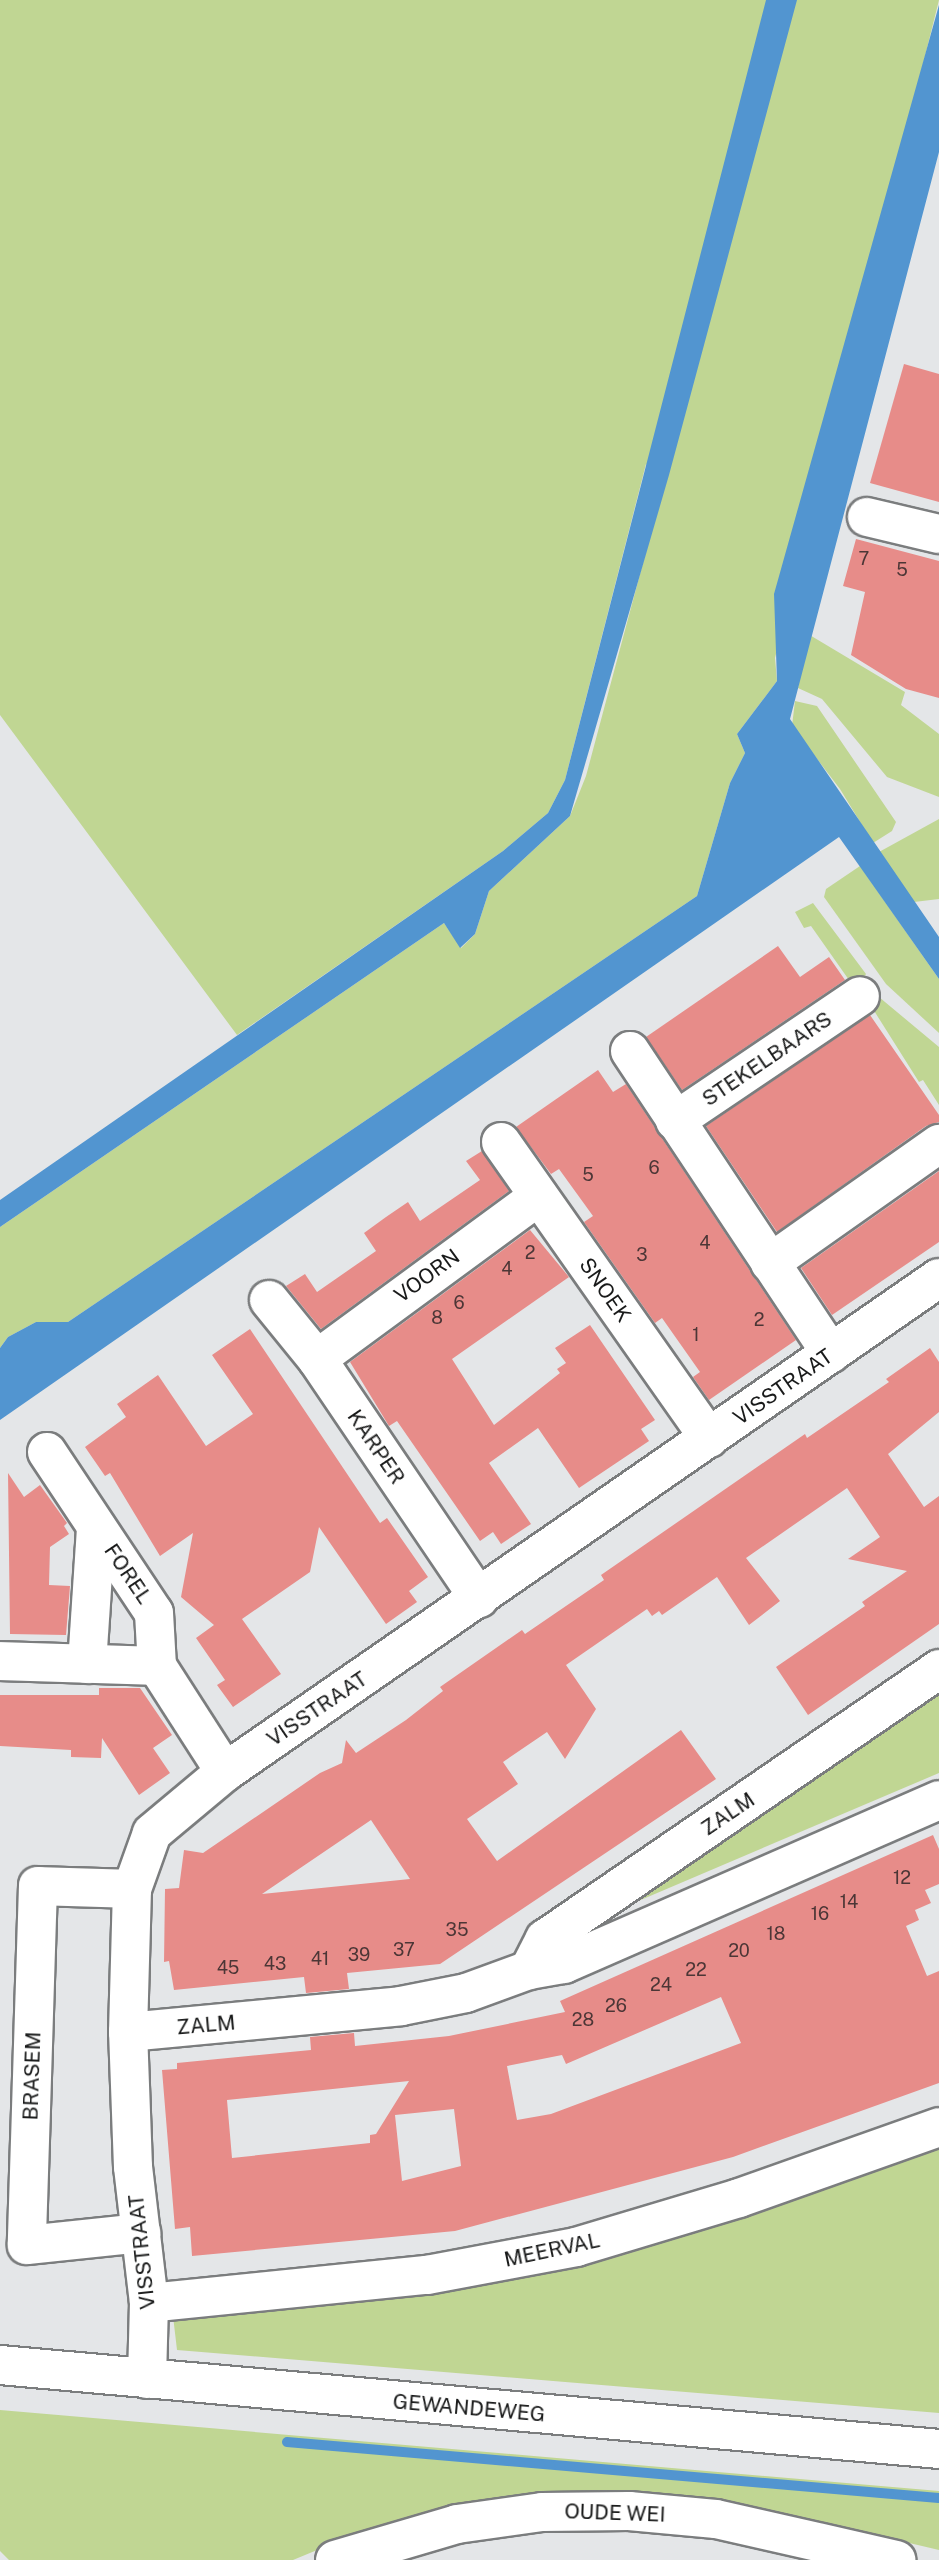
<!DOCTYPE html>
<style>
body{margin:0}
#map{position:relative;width:939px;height:2560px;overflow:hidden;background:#e4e6e8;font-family:"Public Sans",sans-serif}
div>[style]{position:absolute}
.green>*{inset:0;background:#c0d693}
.water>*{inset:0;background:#5295d0}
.stream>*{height:10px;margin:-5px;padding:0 5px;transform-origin:5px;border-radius:5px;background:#5295d0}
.building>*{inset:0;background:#e78c89}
.roads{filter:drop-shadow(2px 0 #7b7d7e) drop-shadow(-2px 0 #7b7d7e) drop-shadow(0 2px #7b7d7e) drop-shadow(0 -2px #7b7d7e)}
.minor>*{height:38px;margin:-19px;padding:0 19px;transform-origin:19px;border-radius:19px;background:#fff}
span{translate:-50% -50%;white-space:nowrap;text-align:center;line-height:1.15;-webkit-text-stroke:7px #fff;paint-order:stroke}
.number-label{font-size:18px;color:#4c3636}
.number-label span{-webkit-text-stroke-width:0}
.street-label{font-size:21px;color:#191a1a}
</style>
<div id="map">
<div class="green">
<i style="clip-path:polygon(0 0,939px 0,775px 658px,777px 681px,737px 734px,745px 753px,730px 783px,697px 896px,68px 1322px,36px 1322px,8px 1337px,0 1348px,0 1227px,444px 923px,461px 948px,475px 934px,489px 891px,570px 816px,586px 776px,663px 488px,646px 464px,565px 780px,548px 813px,503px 851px,237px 1035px,0 715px)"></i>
<i style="clip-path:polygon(808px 634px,905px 692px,901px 705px,939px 734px,939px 797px,887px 777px,822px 699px,798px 688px)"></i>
<i style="clip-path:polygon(795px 701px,817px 706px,896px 822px,892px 831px,873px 843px,840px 789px,792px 726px)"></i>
<i style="clip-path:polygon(939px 819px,939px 899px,914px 902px,879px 852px)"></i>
<i style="clip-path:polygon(860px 866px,939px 979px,939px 1033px,886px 984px,824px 897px,826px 889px)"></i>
<i style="clip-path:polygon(813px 903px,866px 974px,856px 990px,811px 926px,804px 928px,795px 912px)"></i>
<i style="clip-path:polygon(873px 992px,939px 1047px,939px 1105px,923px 1080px,919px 1082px,866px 998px)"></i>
<i style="clip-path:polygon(939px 1682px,939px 1773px,582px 1925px)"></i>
<i style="clip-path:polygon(939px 2146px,939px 2413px,177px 2350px,173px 2316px,430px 2289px)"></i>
<i style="clip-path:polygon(0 2410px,939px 2491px,939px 2550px,795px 2516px,692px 2500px,529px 2495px,440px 2509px,368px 2529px,293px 2560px,9px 2560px,0 2551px)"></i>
</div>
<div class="water">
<i style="clip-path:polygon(766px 0,797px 0,669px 475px,570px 816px,489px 891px,475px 934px,460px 948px,444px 923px,0 1227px,0 1200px,503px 851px,548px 813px,565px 780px)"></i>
<i style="clip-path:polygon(939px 5px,939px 152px,790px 719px,939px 937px,939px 979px,839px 837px,0 1420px,0 1348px,8px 1337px,36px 1322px,68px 1322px,697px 896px,730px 783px,745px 753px,737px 734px,777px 681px,774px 594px)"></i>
</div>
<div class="stream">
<i style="left:287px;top:2442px;width:654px;rotate:4.91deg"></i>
</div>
<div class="building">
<i style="clip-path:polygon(904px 364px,939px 374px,939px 502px,870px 483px)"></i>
<i style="clip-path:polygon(856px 539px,939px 561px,939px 698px,906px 689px,851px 655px,865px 592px,843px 586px)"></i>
<i style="clip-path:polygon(778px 946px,800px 977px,829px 957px,845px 980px,682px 1090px,646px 1037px)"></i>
<i style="clip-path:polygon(870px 1015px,939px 1115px,939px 1122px,926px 1126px,777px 1232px,706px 1126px)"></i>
<i style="clip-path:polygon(598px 1070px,613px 1092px,626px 1084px,796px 1340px,709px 1400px,693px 1377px,700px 1372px,662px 1318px,655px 1323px,584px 1222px,593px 1216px,559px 1169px,551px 1174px,516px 1127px)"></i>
<i style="clip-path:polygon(482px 1151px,509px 1191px,321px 1329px,286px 1286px,305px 1274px,317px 1292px,376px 1251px,364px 1233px,386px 1217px,408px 1202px,420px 1221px,480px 1180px,466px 1161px)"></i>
<i style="clip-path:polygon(939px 1171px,939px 1242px,832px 1315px,801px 1268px)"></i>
<i style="clip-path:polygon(530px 1230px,569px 1277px,452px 1359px,494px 1425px,560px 1373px,557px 1369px,566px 1363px,555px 1348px,590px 1325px,655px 1420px,641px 1429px,649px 1441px,579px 1488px,538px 1428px,489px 1463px,531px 1524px,501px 1544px,493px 1532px,480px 1541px,397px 1421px,389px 1426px,350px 1362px)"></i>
<i style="clip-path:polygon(250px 1329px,380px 1523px,387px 1518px,428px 1577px,409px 1591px,417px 1602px,386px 1624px,319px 1527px,310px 1572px,242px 1619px,281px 1674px,233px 1707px,217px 1685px,225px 1680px,196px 1638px,214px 1625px,181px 1597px,193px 1533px,160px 1556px,110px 1473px,105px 1476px,85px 1447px,126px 1417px,117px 1404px,158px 1375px,206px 1446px,253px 1414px,212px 1355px)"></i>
<i style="clip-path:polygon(evenodd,930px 1348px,939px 1362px,939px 1412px,888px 1454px,924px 1507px,939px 1496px,939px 1624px,808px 1715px,776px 1667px,865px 1606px,862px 1602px,907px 1571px,848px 1559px,880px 1537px,847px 1488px,746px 1558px,780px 1601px,749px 1625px,717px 1577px,662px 1615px,659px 1611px,652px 1616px,647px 1609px,566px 1665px,596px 1709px,565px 1759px,547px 1732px,503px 1762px,518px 1784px,467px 1819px,497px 1861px,681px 1730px,716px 1779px,440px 1964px,347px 1973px,349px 1989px,306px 1993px,304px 1977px,174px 1990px,169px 1961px,164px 1962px,165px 1889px,179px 1888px,184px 1850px,203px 1853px,320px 1773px,342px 1763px,346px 1740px,356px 1753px,406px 1720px,443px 1691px,440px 1687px,522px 1630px,525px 1634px,604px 1580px,601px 1575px,805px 1434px,807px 1438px,889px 1382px,886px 1379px,930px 1348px,371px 1820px,410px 1879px,262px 1894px,371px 1820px)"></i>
<i style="clip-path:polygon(8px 1473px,24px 1497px,40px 1485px,67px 1523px,64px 1526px,69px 1534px,50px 1547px,49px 1585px,70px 1586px,66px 1635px,10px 1634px)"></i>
<i style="clip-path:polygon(99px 1688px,140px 1688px,172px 1735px,153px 1748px,170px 1773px,139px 1795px,102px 1738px,101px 1758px,71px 1757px,71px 1750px,0 1746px,0 1695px,99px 1695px)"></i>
<i style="clip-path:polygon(evenodd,933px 1835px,939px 1849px,939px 1884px,925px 1890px,931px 1903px,915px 1910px,919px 1920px,906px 1926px,927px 1976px,939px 1971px,939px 2083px,733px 2157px,455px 2231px,192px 2256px,190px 2227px,175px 2229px,162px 2070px,177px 2069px,177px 2063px,311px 2050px,310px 2037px,354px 2033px,355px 2046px,449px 2036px,565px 2012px,560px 2001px,933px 1835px,721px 1997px,741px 2043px,551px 2114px,517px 2120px,507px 2066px,562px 2055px,566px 2064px,721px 1997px,933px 1835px,409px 2081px,376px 2134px,370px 2135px,370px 2143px,232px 2158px,227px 2100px,409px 2081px,933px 1835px,454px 2109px,461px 2166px,402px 2181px,395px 2115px,454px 2109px)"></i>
</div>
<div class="roads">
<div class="minor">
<i style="left:867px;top:517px;width:74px;rotate:13.3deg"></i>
<i style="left:630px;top:1051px;width:363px;rotate:56.4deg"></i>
<i style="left:675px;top:1121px;width:223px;rotate:-34deg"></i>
<i style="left:501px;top:1142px;width:362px;rotate:54.9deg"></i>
<i style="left:770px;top:1263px;width:207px;rotate:-35.2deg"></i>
<i style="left:269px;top:1300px;width:76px;rotate:50.9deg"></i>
<i style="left:317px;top:1359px;width:289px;rotate:55.9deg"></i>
<i style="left:317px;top:1359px;width:275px;rotate:-36.3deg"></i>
<i style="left:47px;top:1452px;width:193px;rotate:56.4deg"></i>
<i style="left:154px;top:1613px;width:53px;rotate:86.8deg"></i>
<i style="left:157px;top:1666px;width:126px;rotate:57.3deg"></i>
<i style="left:0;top:1661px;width:157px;rotate:1.8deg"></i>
<i style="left:87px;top:1664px;width:137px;rotate:-86.2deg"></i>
<i style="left:132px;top:1889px;width:94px;rotate:-178.2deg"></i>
<i style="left:38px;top:1886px;width:359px;rotate:91.8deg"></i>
<i style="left:27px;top:2245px;width:115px;rotate:-6deg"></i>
<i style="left:529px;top:1970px;width:35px;rotate:-63deg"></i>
<i style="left:545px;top:1939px;width:478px;rotate:-34.4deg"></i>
<i style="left:128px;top:2032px;width:274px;rotate:-5.4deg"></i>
<i style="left:401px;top:2006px;width:66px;rotate:-11.3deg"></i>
<i style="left:466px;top:1993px;width:67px;rotate:-20.1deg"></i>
<i style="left:529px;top:1970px;width:36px;rotate:-10deg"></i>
<i style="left:564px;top:1964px;width:409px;rotate:-23.6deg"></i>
<i style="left:149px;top:2303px;width:279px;rotate:-5.8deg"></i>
<i style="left:427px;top:2275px;width:152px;rotate:-10.6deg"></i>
<i style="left:576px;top:2247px;width:170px;rotate:-16.7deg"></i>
<i style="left:739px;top:2198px;width:212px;rotate:-19.5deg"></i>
<i style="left:0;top:2365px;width:943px;rotate:5.11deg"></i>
<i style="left:147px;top:2379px;width:76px;rotate:-88.5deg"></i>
<i style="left:149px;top:2303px;width:137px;rotate:-96.7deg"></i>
<i style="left:133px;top:2167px;width:135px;rotate:-92.1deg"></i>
<i style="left:128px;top:2032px;width:143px;rotate:-88.4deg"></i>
<i style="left:132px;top:1889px;width:59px;rotate:-70.3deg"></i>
<i style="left:152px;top:1833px;width:95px;rotate:-39.9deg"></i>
<i style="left:225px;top:1772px;width:868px;rotate:-34.68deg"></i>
<i style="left:335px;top:2560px;width:127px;rotate:-16.4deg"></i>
<i style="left:457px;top:2524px;width:86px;rotate:-8deg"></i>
<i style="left:542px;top:2512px;width:87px;rotate:-0.7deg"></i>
<i style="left:629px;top:2511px;width:87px;rotate:5.3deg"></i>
<i style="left:716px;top:2519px;width:185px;rotate:12.8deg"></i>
</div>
</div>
<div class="number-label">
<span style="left:864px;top:559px">7</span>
<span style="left:902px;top:570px">5</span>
<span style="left:654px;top:1168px">6</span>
<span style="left:588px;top:1175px">5</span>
<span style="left:705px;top:1243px">4</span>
<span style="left:530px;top:1253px">2</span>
<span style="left:642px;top:1255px">3</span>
<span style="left:507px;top:1269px">4</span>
<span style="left:459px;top:1303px">6</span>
<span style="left:437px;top:1318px">8</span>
<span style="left:759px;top:1320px">2</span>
<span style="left:696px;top:1335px">1</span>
<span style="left:902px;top:1878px">12</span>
<span style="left:849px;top:1902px">14</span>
<span style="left:820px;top:1914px">16</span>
<span style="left:457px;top:1930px">35</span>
<span style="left:776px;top:1934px">18</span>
<span style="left:404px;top:1950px">37</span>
<span style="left:739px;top:1951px">20</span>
<span style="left:359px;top:1955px">39</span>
<span style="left:320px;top:1959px">41</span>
<span style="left:275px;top:1964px">43</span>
<span style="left:228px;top:1968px">45</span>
<span style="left:696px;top:1970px">22</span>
<span style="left:661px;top:1985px">24</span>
<span style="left:616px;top:2006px">26</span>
<span style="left:583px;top:2020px">28</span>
</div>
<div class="street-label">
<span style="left:767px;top:1059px;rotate:-34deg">STEKELBAARS</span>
<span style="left:427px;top:1276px;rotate:-36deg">VOORN</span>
<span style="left:605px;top:1290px;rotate:55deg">SNOEK</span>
<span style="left:783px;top:1387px;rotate:-35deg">VISSTRAAT</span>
<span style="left:376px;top:1447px;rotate:56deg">KARPER</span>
<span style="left:128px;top:1574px;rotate:56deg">FOREL</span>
<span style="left:317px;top:1709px;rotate:-34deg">VISSTRAAT</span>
<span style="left:728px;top:1814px;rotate:-34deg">ZALM</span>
<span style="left:206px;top:2025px;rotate:-5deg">ZALM</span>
<span style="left:32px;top:2076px;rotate:-88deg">BRASEM</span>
<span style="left:552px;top:2250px;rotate:-12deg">MEERVAL</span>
<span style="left:142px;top:2252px;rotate:-96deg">VISSTRAAT</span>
<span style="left:469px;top:2408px;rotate:5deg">GEWANDEWEG</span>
<span style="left:615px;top:2513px;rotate:2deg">OUDE WEI</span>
</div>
</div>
